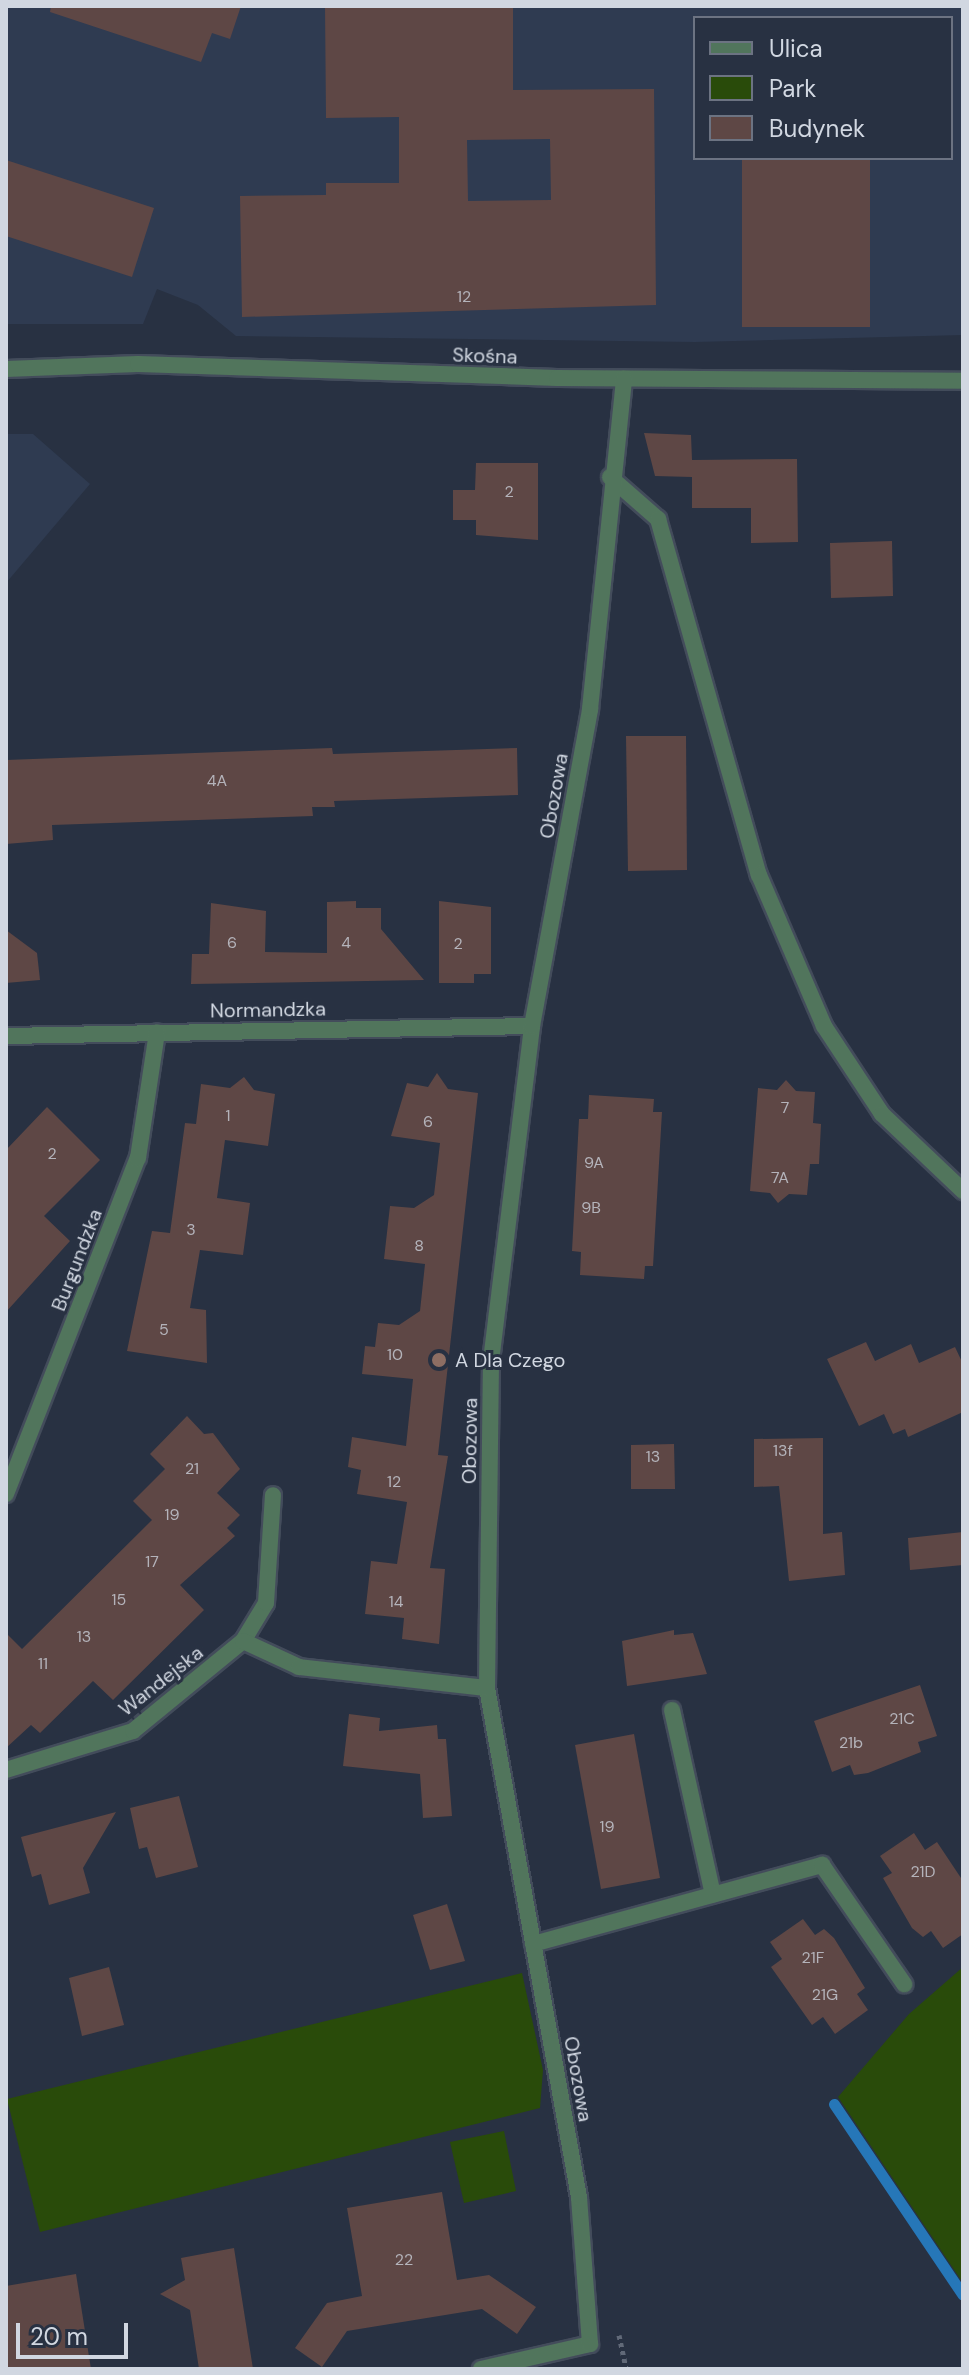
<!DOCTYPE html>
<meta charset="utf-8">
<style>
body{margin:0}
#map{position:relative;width:969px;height:2375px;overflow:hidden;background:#283142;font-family:"DM Sans",sans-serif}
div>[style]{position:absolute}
.built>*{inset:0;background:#2f3b51}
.green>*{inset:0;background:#294b0a}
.stream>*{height:11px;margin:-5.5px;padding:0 5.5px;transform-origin:5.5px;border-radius:5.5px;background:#2677b8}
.building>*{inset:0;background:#5e4745}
.path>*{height:5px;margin-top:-2.5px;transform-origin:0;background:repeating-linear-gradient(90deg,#616978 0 4px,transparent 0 8px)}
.roads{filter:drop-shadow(2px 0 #434c5b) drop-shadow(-2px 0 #434c5b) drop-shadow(0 2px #434c5b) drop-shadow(0 -2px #434c5b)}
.service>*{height:16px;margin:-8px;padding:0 8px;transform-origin:8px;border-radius:8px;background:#51755c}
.minor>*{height:16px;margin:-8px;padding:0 8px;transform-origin:8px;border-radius:8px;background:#51755c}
.dots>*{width:22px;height:22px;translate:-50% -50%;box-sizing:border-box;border:4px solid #283142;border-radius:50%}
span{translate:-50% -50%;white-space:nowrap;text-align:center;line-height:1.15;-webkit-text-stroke:6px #283142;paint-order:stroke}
.number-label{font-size:16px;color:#b4b3ba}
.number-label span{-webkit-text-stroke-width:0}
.street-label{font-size:20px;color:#d1d7e1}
.poi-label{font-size:20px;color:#d1d7e1}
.left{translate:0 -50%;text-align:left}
.frame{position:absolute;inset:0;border:8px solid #d1d7e1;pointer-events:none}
.legend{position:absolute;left:693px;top:16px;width:260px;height:144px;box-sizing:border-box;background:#283142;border:2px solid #6c7382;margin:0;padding:10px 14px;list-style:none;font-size:24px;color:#d1d7e1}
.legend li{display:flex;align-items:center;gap:16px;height:40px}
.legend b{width:40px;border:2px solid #6c7382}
.scale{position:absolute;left:16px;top:2323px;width:112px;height:36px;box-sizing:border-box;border:4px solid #d1d7e1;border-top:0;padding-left:10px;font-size:24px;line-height:28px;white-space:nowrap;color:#d1d7e1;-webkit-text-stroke:6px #283142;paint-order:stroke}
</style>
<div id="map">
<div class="built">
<i style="clip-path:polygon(evenodd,6px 6px,963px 6px,963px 335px,695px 342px,236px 336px,198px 305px,157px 289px,143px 324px,6px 324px,6px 6px,695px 18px,951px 18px,951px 158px,695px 158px,695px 18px)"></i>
<i style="clip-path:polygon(6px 434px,33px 434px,90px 484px,6px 583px)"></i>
</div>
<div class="green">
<i style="clip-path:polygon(963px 1967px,963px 2283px,838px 2097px,909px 2014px)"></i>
<i style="clip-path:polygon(522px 1973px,543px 2070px,540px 2108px,40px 2232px,7px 2099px)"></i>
<i style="clip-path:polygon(504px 2131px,516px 2191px,464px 2203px,450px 2142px)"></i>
</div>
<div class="stream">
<i style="left:834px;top:2104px;width:230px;rotate:56deg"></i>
</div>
<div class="building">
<i style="clip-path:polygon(51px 6px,241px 6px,230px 39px,212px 33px,201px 62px,50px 12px)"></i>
<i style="clip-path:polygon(evenodd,325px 6px,513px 6px,513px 90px,654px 89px,656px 305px,242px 317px,240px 196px,326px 195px,326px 183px,399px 183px,399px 117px,326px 118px,325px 6px,550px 139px,551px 200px,468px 201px,467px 140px,550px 139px)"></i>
<i style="clip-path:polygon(742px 158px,870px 158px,870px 327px,742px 327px)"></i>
<i style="clip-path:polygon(6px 160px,154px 208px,132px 277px,6px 236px)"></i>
<i style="clip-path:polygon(644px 433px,691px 435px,692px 460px,797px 459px,798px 542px,751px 543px,751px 508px,692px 508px,692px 477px,655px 476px)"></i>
<i style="clip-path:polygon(476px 463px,538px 463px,538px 540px,476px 535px,476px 520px,453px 520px,453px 490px,475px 490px)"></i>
<i style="clip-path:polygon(892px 541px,893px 596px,831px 598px,830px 543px)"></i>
<i style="clip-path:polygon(626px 736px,686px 736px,687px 870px,628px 871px)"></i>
<i style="clip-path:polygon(332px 748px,333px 754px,517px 748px,518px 795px,334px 801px,335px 807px,312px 807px,313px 816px,52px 825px,53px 840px,6px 844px,6px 760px)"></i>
<i style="clip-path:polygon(356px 901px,356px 908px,381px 908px,381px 929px,424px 980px,191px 984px,192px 954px,209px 954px,211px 903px,266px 911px,265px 952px,327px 953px,327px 902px)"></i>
<i style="clip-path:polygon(439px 901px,491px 907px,491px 974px,474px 974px,474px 983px,439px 983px)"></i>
<i style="clip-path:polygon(6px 930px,37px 953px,40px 980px,6px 983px)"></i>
<i style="clip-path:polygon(437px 1073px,448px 1089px,478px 1093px,438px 1455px,448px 1456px,430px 1568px,445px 1569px,439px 1644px,402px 1639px,404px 1618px,365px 1614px,371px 1561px,397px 1564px,407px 1502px,357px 1494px,361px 1470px,348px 1467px,352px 1437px,406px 1446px,413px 1379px,362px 1374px,365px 1346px,375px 1347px,378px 1323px,399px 1325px,420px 1311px,425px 1264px,384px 1259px,390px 1206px,414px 1208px,434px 1195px,440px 1143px,391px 1136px,407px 1083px,428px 1087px)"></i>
<i style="clip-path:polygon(244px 1077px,254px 1090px,275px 1094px,268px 1146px,225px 1140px,217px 1198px,250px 1203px,243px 1255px,200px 1250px,190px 1308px,206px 1310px,207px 1363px,127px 1351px,152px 1231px,170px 1233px,185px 1123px,196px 1124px,201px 1084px,230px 1088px)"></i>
<i style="clip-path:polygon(786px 1080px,796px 1091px,815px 1092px,813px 1123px,821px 1124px,819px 1164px,810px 1164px,807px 1195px,789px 1194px,778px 1203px,770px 1193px,750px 1191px,758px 1088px,777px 1090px)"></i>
<i style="clip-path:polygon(589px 1095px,654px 1099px,653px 1112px,662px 1112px,653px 1266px,645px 1266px,644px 1279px,580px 1275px,581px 1252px,572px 1251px,579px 1119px,588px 1119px)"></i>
<i style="clip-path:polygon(47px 1107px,100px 1160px,44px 1216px,70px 1241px,6px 1312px,6px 1150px)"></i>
<i style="clip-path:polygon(866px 1342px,875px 1361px,911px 1344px,919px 1363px,955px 1347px,963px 1364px,963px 1412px,908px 1437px,905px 1429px,893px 1434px,884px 1414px,859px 1426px,827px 1359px)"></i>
<i style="clip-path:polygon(187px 1416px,204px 1434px,213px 1433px,240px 1469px,217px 1493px,240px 1515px,227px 1528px,235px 1536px,180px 1585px,204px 1610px,113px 1700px,93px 1681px,40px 1733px,31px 1725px,6px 1748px,6px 1633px,22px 1649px,152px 1520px,133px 1501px,165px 1469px,150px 1454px)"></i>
<i style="clip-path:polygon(823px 1438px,823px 1534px,842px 1532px,845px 1575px,789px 1581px,779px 1486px,754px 1487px,754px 1439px)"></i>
<i style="clip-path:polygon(674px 1444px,675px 1489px,631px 1489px,631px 1445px)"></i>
<i style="clip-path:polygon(963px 1532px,963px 1565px,910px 1570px,908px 1538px)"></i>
<i style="clip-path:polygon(674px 1630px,674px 1635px,693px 1633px,707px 1674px,627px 1686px,622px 1641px)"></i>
<i style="clip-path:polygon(920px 1685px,937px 1736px,918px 1742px,921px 1752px,868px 1773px,854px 1775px,850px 1765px,832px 1772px,814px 1721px)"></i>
<i style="clip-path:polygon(349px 1714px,380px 1718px,379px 1731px,437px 1725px,438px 1739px,446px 1739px,452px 1816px,423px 1818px,420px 1774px,343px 1766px)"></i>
<i style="clip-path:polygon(634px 1734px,660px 1878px,601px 1889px,575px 1745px)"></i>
<i style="clip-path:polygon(179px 1796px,198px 1867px,156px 1878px,147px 1847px,139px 1849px,130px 1808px)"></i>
<i style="clip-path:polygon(116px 1812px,83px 1868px,90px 1893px,49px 1905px,41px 1874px,32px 1877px,21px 1837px)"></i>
<i style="clip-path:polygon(914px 1833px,925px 1850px,937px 1842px,963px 1881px,963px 1934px,943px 1948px,931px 1931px,923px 1937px,912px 1928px,883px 1878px,892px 1873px,880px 1856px)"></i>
<i style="clip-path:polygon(447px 1904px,465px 1961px,430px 1970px,413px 1915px)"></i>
<i style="clip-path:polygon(803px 1919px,815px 1935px,824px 1929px,834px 1938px,865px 1988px,857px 1994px,868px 2010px,835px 2034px,823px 2017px,812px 2025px,771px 1967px,782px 1959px,770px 1942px)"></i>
<i style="clip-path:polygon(109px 1967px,124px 2025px,82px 2036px,69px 1978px)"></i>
<i style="clip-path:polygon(442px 2192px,457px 2280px,489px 2275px,536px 2307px,517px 2334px,482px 2309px,347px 2331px,322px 2367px,295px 2348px,327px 2303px,362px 2296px,347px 2208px)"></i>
<i style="clip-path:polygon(234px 2248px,253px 2369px,199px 2369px,190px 2310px,160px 2294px,185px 2280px,181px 2258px)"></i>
<i style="clip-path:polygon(76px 2274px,91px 2369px,6px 2369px,6px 2286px)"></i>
</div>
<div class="path">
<i style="left:619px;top:2335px;width:35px;rotate:78deg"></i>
</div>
<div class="roads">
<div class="service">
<i style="left:610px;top:477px;width:64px;rotate:41.2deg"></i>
<i style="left:658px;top:519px;width:370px;rotate:74.2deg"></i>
<i style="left:759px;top:875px;width:164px;rotate:66.7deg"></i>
<i style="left:824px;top:1026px;width:105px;rotate:56.6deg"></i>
<i style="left:882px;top:1114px;width:112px;rotate:43.5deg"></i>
<i style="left:672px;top:1710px;width:189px;rotate:77.5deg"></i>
<i style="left:533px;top:1944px;width:300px;rotate:-15.3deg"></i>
<i style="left:822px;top:1865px;width:145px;rotate:55.4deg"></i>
</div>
<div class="minor">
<i style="left:6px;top:369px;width:132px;rotate:-2.2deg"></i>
<i style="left:138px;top:364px;width:419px;rotate:1.9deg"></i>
<i style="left:557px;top:378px;width:406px;rotate:0.4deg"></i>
<i style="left:6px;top:1036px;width:526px;rotate:-1.09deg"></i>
<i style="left:6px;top:1494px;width:361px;rotate:-68.6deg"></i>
<i style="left:138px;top:1158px;width:127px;rotate:-81.4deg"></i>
<i style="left:243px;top:1641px;width:44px;rotate:-58.8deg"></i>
<i style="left:266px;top:1603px;width:108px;rotate:-86.3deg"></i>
<i style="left:6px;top:1770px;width:133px;rotate:-17.1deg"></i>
<i style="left:133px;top:1731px;width:142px;rotate:-39.3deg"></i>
<i style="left:243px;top:1641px;width:62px;rotate:24.9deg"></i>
<i style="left:299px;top:1667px;width:189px;rotate:6.4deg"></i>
<i style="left:481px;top:2369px;width:112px;rotate:-12.9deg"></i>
<i style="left:590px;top:2344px;width:147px;rotate:-94.3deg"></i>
<i style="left:579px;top:2197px;width:517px;rotate:-100.25deg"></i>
<i style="left:487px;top:1688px;width:327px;rotate:-89.3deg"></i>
<i style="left:491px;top:1361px;width:337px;rotate:-83deg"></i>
<i style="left:532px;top:1026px;width:322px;rotate:-79.6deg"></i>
<i style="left:590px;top:709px;width:332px;rotate:-84.1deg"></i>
</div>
</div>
<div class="dots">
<i style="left:439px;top:1360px;background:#8d6e63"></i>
</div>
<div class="number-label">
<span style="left:464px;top:297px">12</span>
<span style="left:509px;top:492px">2</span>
<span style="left:217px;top:781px">4A</span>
<span style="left:232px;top:943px">6</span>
<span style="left:346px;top:943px">4</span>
<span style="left:458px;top:944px">2</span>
<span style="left:785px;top:1108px">7</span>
<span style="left:228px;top:1116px">1</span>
<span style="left:428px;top:1122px">6</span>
<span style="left:52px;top:1154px">2</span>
<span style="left:594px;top:1163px">9A</span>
<span style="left:780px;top:1178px">7A</span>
<span style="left:591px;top:1208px">9B</span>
<span style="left:191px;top:1230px">3</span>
<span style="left:419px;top:1246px">8</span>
<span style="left:164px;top:1330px">5</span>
<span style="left:395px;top:1355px">10</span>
<span style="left:783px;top:1451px">13f</span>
<span style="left:653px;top:1457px">13</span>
<span style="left:192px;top:1469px">21</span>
<span style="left:394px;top:1482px">12</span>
<span style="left:172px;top:1515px">19</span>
<span style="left:152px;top:1562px">17</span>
<span style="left:119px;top:1600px">15</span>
<span style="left:396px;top:1602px">14</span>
<span style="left:84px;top:1637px">13</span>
<span style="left:43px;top:1664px">11</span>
<span style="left:902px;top:1719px">21C</span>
<span style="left:851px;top:1743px">21b</span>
<span style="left:607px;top:1827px">19</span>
<span style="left:923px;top:1872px">21D</span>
<span style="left:813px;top:1958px">21F</span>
<span style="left:825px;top:1995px">21G</span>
<span style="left:404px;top:2260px">22</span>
</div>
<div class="street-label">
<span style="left:485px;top:356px;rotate:2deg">Skośna</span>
<span style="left:554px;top:796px;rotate:-80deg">Obozowa</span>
<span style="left:268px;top:1010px;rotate:-1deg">Normandzka</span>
<span style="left:77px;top:1260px;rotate:-69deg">Burgundzka</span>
<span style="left:470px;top:1441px;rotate:-89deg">Obozowa</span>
<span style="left:161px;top:1681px;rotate:-38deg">Wandejska</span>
<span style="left:578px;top:2079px;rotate:80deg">Obozowa</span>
</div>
<div class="poi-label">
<span class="left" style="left:455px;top:1360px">A Dla Czego</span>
</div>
<div class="frame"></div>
<ul class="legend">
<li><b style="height:10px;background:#51755c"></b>Ulica</li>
<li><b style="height:22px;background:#294b0a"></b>Park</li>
<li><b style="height:22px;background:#5e4745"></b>Budynek</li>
</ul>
<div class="scale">20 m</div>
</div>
